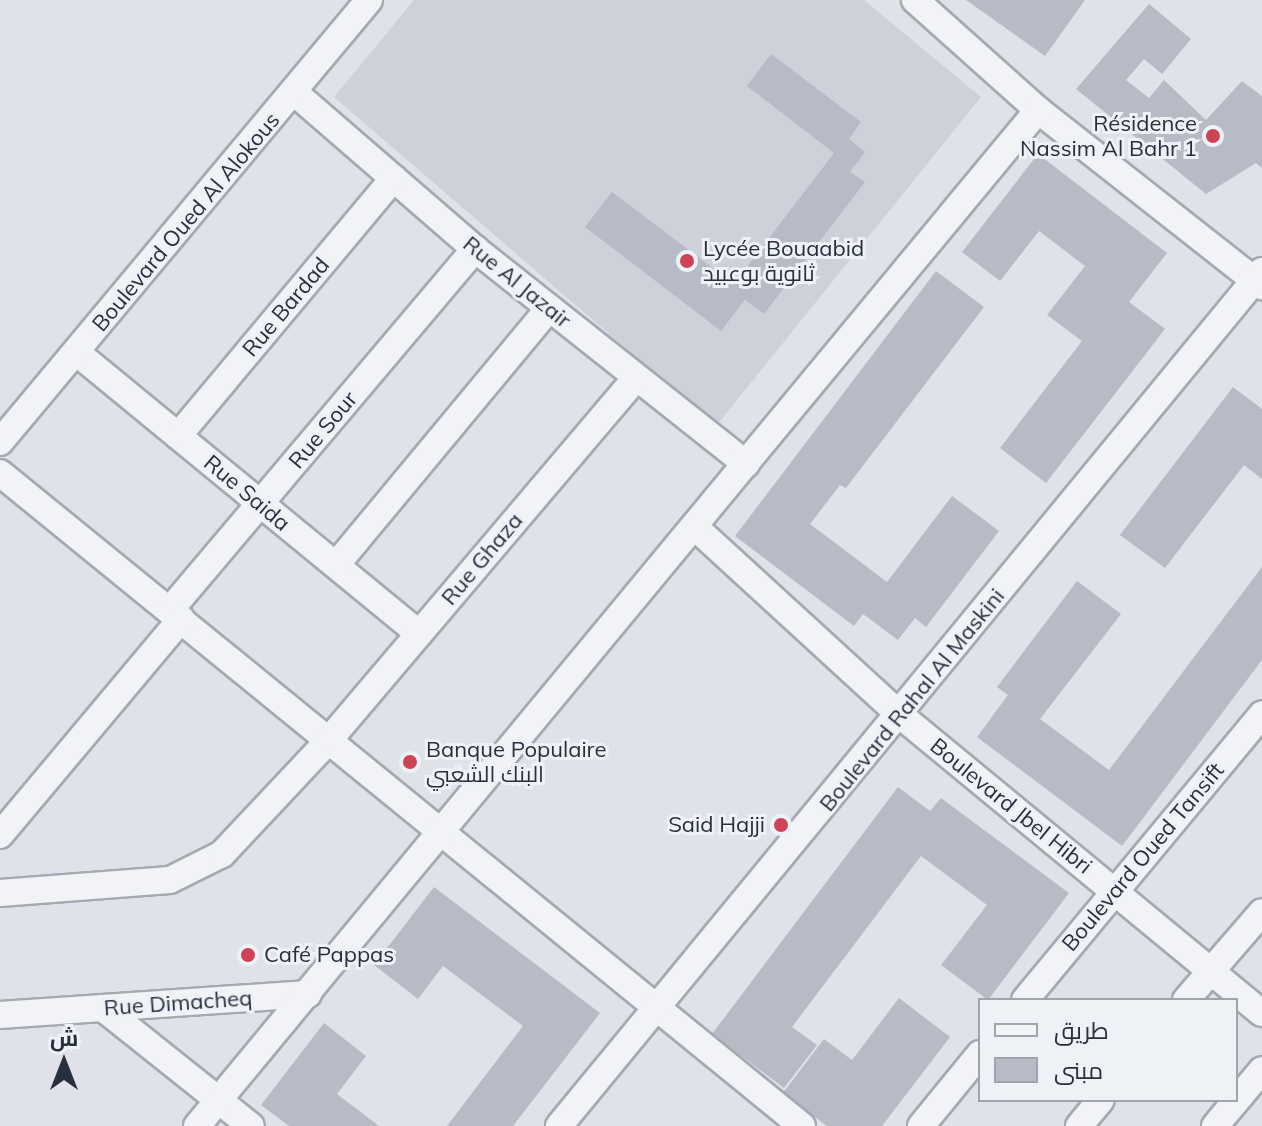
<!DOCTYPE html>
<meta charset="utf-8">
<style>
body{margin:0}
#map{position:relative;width:1262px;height:1126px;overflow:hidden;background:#dfe2e8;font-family:Mulish,Cairo,sans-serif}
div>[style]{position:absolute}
.built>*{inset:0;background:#cdd1da}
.building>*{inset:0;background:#b6bbc5}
.roads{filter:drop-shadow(2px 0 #a4a9b2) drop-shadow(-2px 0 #a4a9b2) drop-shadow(0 2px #a4a9b2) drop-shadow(0 -2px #a4a9b2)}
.minor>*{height:26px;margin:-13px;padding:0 13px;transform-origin:13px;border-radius:13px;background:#f1f3f6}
.dots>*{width:22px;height:22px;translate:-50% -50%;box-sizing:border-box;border:4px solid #eef1f6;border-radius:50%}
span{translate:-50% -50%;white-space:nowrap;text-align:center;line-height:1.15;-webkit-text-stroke:6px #eef1f6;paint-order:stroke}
.poi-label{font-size:22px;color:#28303f}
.right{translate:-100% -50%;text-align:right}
.left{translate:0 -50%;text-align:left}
.street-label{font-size:22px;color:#28303f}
.legend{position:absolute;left:978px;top:998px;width:260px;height:104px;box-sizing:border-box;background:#eef1f6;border:2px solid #9fa4ad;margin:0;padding:10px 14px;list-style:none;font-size:24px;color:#28303f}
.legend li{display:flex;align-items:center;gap:16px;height:40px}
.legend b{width:40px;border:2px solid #9fa4ad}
.north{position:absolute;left:24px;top:1022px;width:80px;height:80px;-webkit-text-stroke:6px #eef1f6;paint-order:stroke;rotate:0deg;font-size:22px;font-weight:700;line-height:32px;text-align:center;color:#28303f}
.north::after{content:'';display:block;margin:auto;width:28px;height:36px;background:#28303f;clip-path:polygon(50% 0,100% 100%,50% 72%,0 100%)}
</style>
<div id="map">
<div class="built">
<i style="clip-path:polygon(414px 0,864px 0,981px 97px,716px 426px,334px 97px)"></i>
</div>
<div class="building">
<i style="clip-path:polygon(966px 0,1085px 0,1045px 56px)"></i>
<i style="clip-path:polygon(1149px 4px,1191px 39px,1162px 74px,1144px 59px,1126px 80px,1149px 98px,1164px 80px,1206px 120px,1242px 81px,1262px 96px,1262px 168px,1256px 163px,1206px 194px,1076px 89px)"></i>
<i style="clip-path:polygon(771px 54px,861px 122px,849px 139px,865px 152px,850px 172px,865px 182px,764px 314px,745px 300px,721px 331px,585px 227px,612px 192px,734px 284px,834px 153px,747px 86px)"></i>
<i style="clip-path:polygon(1038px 154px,1167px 253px,1129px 302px,1165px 329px,1046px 483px,1000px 448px,1082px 341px,1047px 315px,1085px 266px,1039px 231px,1000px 281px,962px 252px)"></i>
<i style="clip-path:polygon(936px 271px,984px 307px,846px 488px,840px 485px,810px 524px,887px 582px,952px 496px,999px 531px,926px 627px,915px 618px,898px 640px,863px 614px,854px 626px,735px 536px)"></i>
<i style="clip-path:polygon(1233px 387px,1262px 409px,1262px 479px,1244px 465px,1165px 568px,1120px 535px)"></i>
<i style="clip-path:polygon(1262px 567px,1262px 660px,1122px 846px,977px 737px,1008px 695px,997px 687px,1077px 581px,1121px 614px,1040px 719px,1109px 770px)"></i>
<i style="clip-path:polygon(898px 787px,930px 811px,941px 798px,1069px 893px,988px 1000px,941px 965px,987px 905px,921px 856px,792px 1027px,817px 1045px,784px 1088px,712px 1034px)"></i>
<i style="clip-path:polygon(434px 887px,600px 1013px,513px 1126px,447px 1126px,523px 1026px,443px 966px,418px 999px,374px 965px)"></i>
<i style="clip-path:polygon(899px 998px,950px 1037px,882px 1126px,827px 1126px,783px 1093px,824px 1039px,852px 1060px)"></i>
<i style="clip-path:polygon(324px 1023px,366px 1056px,337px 1094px,379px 1126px,289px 1126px,261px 1105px)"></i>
</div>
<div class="roads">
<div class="minor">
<i style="left:915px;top:0;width:165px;rotate:41.8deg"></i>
<i style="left:1038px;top:110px;width:285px;rotate:38.2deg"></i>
<i style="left:295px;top:93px;width:238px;rotate:40.9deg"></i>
<i style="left:475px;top:249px;width:346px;rotate:38.4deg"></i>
<i style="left:76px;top:352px;width:444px;rotate:39.4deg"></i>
<i style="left:178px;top:436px;width:336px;rotate:-50.1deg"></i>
<i style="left:0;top:442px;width:576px;rotate:-50.14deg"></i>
<i style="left:0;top:473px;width:1034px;rotate:39.15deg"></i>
<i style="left:696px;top:528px;width:277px;rotate:42.5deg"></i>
<i style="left:900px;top:715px;width:469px;rotate:39.5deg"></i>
<i style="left:336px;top:565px;width:334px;rotate:-50.3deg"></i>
<i style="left:170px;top:610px;width:473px;rotate:-49.8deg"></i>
<i style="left:0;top:835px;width:282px;rotate:-50deg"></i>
<i style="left:0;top:893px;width:170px;rotate:-4.4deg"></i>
<i style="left:170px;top:880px;width:58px;rotate:-26.6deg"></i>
<i style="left:222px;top:854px;width:156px;rotate:-46.8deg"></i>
<i style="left:329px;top:740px;width:473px;rotate:-49.7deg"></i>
<i style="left:1025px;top:1000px;width:371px;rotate:-50.3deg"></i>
<i style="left:1186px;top:1000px;width:116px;rotate:-49.2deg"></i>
<i style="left:103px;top:1008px;width:189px;rotate:38.6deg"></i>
<i style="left:0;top:1015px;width:309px;rotate:-3.9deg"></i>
<i style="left:197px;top:1126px;width:1319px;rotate:-50.38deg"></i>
<i style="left:559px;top:1126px;width:1107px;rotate:-50.57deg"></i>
<i style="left:921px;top:1126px;width:93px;rotate:-50.7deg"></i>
<i style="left:1079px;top:1126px;width:34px;rotate:-50deg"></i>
<i style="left:1215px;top:1126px;width:73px;rotate:-50deg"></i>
</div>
</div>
<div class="dots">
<i style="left:1213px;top:136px;background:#ce4356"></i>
<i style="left:687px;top:261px;background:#ce4356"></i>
<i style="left:410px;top:762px;background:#ce4356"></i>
<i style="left:781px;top:825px;background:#ce4356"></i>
<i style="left:248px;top:955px;background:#ce4356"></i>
</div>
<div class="poi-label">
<span class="right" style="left:1197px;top:136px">Résidence<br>Nassim Al Bahr 1</span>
<span class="left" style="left:703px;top:261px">Lycée Bouaabid<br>ثانوية بوعبيد</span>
<span class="left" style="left:426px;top:762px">Banque Populaire<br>البنك الشعبي</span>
<span class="right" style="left:765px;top:825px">Said Hajji</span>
<span class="left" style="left:264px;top:955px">Café Pappas</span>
</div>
<div class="street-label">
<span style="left:186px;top:222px;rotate:-50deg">Boulevard Oued Al Alokous</span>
<span style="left:517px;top:282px;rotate:39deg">Rue Al Jazair</span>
<span style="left:286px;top:307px;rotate:-50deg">Rue Bardad</span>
<span style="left:323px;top:430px;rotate:-50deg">Rue Sour</span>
<span style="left:247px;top:493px;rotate:40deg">Rue Saida</span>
<span style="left:482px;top:559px;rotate:-50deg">Rue Ghaza</span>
<span style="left:912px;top:700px;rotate:-51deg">Boulevard Rahal Al Maskini</span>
<span style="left:1011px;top:806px;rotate:39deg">Boulevard Jbel Hibri</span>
<span style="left:1143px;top:857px;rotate:-50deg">Boulevard Oued Tansift</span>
<span style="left:178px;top:1003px;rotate:-4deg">Rue Dimacheq</span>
</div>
<ul class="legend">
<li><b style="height:10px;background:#f1f3f6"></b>طريق</li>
<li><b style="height:22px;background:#b6bbc5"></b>مبنى</li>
</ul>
<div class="north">ش</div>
</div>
